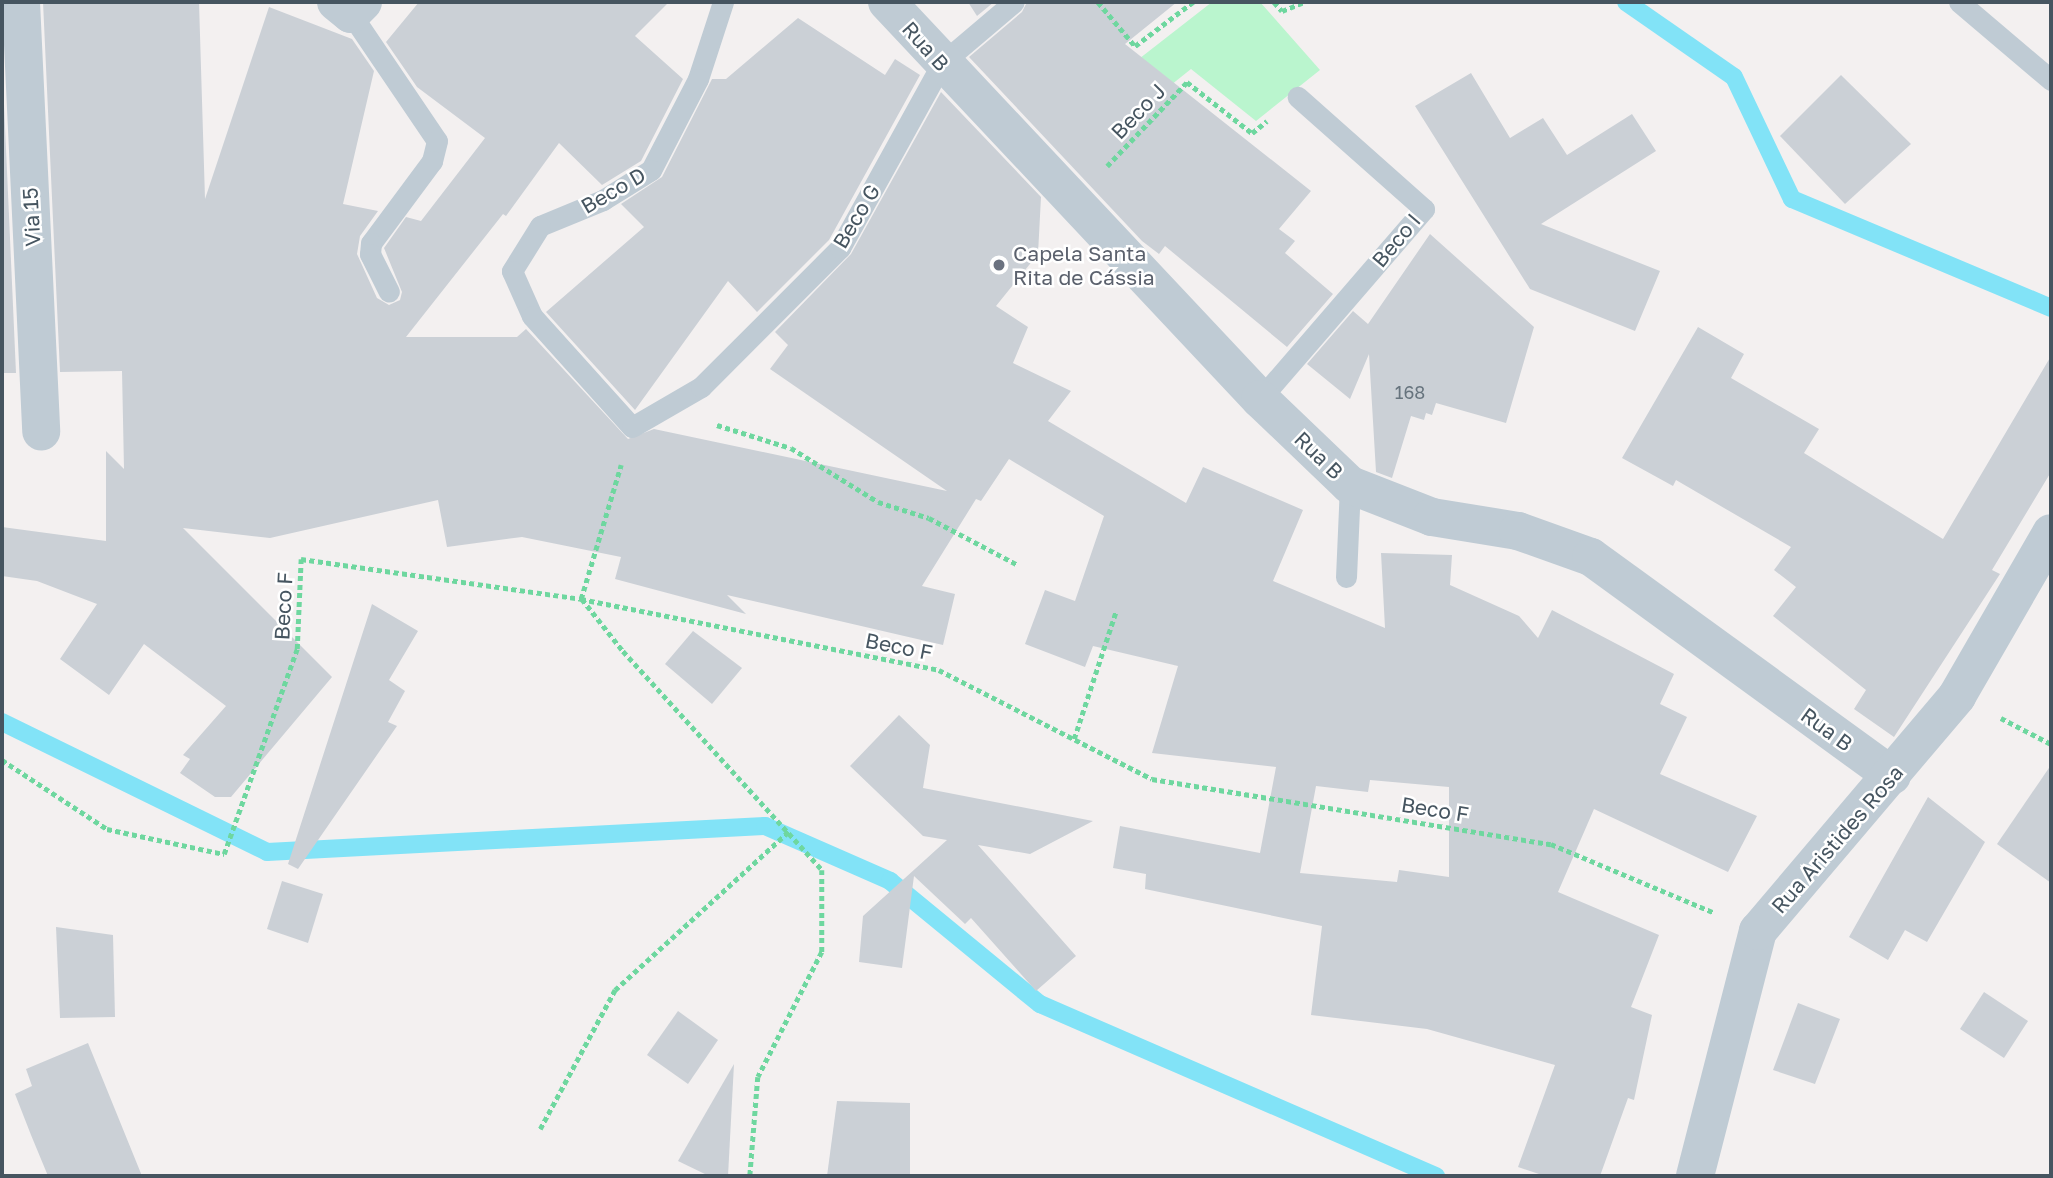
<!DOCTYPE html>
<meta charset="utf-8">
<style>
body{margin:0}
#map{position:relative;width:2053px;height:1178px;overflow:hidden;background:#f3f0f0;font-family:"Golos Text",sans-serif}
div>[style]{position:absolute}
.green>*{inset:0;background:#baf5ce}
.stream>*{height:18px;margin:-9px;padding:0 9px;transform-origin:9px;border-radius:9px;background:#82e3f7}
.building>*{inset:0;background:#cbd0d6}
.path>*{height:4.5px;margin-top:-2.25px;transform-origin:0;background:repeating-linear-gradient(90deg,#6ed79f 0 5px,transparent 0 8.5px)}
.lane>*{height:21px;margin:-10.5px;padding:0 10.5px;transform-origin:10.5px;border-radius:10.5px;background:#bfcbd4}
.street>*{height:38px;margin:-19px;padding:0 19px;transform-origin:19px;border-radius:19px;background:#bfcbd4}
.dots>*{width:19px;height:19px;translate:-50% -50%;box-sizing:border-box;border:4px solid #fff;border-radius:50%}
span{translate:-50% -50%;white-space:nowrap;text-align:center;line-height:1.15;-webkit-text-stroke:5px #fff;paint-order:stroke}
.number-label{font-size:18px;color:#67747e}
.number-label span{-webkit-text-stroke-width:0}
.street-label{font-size:21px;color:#465560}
.worship-label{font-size:21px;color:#5b616d}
.left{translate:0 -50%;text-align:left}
.frame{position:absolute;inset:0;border:4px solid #465560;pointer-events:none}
</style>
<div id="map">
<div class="green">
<i style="clip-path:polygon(1212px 2px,1260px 2px,1320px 70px,1256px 121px,1191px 69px,1161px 93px,1135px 62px)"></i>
</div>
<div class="stream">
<i style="left:1626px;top:2px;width:131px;rotate:34.8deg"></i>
<i style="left:1734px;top:77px;width:135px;rotate:64.6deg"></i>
<i style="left:1792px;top:199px;width:281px;rotate:22.8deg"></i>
<i style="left:2px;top:722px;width:295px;rotate:26.1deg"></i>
<i style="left:267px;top:852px;width:499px;rotate:-3deg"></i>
<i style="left:765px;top:826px;width:137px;rotate:23.7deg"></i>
<i style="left:890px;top:881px;width:194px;rotate:39.4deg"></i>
<i style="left:1040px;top:1004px;width:432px;rotate:23.5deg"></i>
</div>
<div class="building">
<i style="clip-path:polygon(evenodd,43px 2px,199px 2px,205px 199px,269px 7px,352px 39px,374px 71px,343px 204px,378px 211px,360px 236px,357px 254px,377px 298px,389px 305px,400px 300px,402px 292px,384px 248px,406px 217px,421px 221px,485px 138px,417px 87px,386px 42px,419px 2px,669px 2px,635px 36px,683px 79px,641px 161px,602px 185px,559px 143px,506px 216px,503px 214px,406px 337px,517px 337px,526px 329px,628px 439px,654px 429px,947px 491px,770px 369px,788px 345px,775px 332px,851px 254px,941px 92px,1041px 197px,1038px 254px,996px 306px,1028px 327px,1013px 363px,1071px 391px,1048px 421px,1186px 503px,1203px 467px,1303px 510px,1273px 581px,1385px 628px,1381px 553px,1452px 555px,1450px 585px,1519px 616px,1538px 638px,1552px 610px,1674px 674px,1660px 704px,1687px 717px,1660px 774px,1757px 816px,1728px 872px,1594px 809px,1558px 892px,1659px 935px,1631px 1007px,1652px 1015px,1634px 1100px,1628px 1098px,1600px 1176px,1545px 1176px,1518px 1167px,1555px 1065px,1427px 1029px,1311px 1015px,1322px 926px,1145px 889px,1146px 874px,1113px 868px,1120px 826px,1260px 853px,1276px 767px,1152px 753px,1178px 666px,1093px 646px,1085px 667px,1025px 644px,1045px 590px,1075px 601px,1104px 516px,1009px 459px,981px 501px,976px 499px,922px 586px,955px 594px,943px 645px,727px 595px,746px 614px,615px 579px,621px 557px,522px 537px,447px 547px,438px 500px,270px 538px,183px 528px,332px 677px,231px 797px,215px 797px,180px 773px,190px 759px,183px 755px,226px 706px,144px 644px,109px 695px,60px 659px,97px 604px,37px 581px,2px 576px,2px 527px,106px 541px,106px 451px,124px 469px,122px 371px,60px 372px,43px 2px,1370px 780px,1449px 787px,1449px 877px,1399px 870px,1397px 882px,1300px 873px,1316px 786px,1368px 792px,1370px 780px)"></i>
<i style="clip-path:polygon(968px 2px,994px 2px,977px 16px)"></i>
<i style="clip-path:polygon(1027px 2px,1177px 2px,1125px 44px,1311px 191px,1279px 229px,1295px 241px,1285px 253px,1333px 294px,1287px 347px,1165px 246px,1159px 254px,1142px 241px,969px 57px,1022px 12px)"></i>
<i style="clip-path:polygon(798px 18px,885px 75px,895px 59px,920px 75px,829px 240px,757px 312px,728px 281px,635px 410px,546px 312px,644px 227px,621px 204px,662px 177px,712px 79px,726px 79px)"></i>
<i style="clip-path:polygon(2px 59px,16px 373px,2px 373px)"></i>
<i style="clip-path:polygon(1471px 73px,1510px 138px,1543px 118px,1567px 155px,1632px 114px,1656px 151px,1541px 224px,1660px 271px,1635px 331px,1530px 289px,1415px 106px)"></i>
<i style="clip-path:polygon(1841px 75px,1911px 144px,1845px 204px,1780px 136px)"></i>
<i style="clip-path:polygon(1430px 234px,1534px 327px,1506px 423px,1436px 403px,1432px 415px,1426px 413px,1424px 420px,1411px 416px,1392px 478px,1376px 472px,1369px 354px,1350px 399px,1307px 364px,1353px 311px,1368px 324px)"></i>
<i style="clip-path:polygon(1698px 327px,1744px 354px,1731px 378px,1819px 429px,1804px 453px,1943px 539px,2051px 356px,2051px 472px,1992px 570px,2000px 574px,1894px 737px,1854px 709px,1866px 690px,1773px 616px,1796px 587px,1774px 570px,1791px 547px,1676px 480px,1673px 486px,1622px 458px)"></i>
<i style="clip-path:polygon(372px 604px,418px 631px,389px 680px,405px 691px,388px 722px,397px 726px,298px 869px,288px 864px)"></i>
<i style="clip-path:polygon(693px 631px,742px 668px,712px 704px,665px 664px)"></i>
<i style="clip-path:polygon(899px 715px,930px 745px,923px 788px,1093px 821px,1030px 854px,978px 845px,1076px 956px,1036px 991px,971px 918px,965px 924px,914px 876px,902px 968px,859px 962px,863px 916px,947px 840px,923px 836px,850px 766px)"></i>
<i style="clip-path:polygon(2051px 765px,2051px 883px,1997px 844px)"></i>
<i style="clip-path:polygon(1928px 797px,1985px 842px,1927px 942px,1905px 930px,1888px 960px,1849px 937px)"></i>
<i style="clip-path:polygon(282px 881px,323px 894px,308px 943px,267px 929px)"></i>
<i style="clip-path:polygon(56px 927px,113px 935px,115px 1017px,60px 1018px)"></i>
<i style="clip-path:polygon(1984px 992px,2028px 1021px,2004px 1058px,1960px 1029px)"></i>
<i style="clip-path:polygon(1798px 1003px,1840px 1019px,1815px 1084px,1773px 1070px)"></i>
<i style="clip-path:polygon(678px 1011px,718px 1040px,688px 1084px,647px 1055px)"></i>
<i style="clip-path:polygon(88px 1043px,142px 1176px,48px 1176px,31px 1135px,15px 1094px,32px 1086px,26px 1069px)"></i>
<i style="clip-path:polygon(734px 1064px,728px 1176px,709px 1176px,678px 1161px)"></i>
<i style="clip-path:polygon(837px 1101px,910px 1103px,910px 1176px,827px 1176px)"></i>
</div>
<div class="path">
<i style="left:1098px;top:2px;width:57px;rotate:49.9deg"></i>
<i style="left:1135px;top:46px;width:73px;rotate:-37.2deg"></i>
<i style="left:1274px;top:2px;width:12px;rotate:48deg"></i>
<i style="left:1282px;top:11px;width:24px;rotate:-22deg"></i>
<i style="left:1107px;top:166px;width:116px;rotate:-46.4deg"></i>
<i style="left:1187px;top:82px;width:83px;rotate:38.1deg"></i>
<i style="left:1252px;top:133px;width:19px;rotate:-39deg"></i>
<i style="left:717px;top:425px;width:77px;rotate:17.3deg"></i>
<i style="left:791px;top:448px;width:102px;rotate:31.8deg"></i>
<i style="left:878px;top:502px;width:53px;rotate:17.4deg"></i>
<i style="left:929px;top:518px;width:101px;rotate:27.8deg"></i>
<i style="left:581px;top:599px;width:140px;rotate:-73.4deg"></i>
<i style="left:582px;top:599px;width:66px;rotate:51.7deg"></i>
<i style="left:623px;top:651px;width:296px;rotate:47.7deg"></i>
<i style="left:822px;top:870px;width:82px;rotate:90deg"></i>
<i style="left:822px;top:952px;width:140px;rotate:117.1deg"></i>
<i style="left:758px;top:1077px;width:99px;rotate:94.6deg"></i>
<i style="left:2001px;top:718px;width:56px;rotate:27.5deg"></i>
<i style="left:1074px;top:739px;width:135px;rotate:-71.8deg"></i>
<i style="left:2px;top:760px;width:126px;rotate:33.3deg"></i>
<i style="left:107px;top:829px;width:120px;rotate:12.1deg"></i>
<i style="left:224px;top:854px;width:218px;rotate:-70.4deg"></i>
<i style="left:297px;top:649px;width:90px;rotate:-87.5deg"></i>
<i style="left:301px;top:559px;width:283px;rotate:8.1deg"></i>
<i style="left:581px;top:599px;width:365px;rotate:11.2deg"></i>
<i style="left:939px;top:670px;width:239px;rotate:27.1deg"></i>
<i style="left:1152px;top:779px;width:404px;rotate:9.3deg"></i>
<i style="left:1551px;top:844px;width:178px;rotate:22.8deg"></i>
<i style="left:540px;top:1129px;width:158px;rotate:-61.7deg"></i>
<i style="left:615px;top:990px;width:236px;rotate:-42.4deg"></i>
</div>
<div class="lane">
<i style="left:723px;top:2px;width:81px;rotate:108deg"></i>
<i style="left:698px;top:79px;width:102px;rotate:117.3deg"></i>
<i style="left:651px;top:170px;width:57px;rotate:148deg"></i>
<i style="left:603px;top:200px;width:68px;rotate:157.6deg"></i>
<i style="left:540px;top:226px;width:53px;rotate:121.9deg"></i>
<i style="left:512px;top:271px;width:49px;rotate:66deg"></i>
<i style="left:532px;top:316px;width:149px;rotate:48deg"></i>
<i style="left:632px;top:427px;width:80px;rotate:-30.1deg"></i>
<i style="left:701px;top:387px;width:197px;rotate:-45deg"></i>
<i style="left:840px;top:248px;width:211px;rotate:-61.1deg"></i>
<i style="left:942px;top:63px;width:94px;rotate:-40.3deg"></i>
<i style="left:1959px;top:2px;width:121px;rotate:40.3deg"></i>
<i style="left:351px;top:14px;width:153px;rotate:55.9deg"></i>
<i style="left:437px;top:141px;width:21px;rotate:104deg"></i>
<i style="left:432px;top:161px;width:102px;rotate:126.6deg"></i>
<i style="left:371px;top:243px;width:11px;rotate:95deg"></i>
<i style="left:370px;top:254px;width:42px;rotate:63.4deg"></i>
<i style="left:1260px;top:399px;width:251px;rotate:-49.2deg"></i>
<i style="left:1424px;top:209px;width:169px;rotate:-138.4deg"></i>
<i style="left:1346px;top:577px;width:92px;rotate:-87.5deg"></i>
</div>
<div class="street">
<i style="left:21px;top:2px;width:430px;rotate:87.3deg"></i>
<i style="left:336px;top:2px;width:19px;rotate:39deg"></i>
<i style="left:351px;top:14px;width:17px;rotate:-45deg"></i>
<i style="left:887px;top:2px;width:545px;rotate:46.79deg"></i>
<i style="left:1260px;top:399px;width:124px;rotate:43.7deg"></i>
<i style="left:1350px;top:485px;width:88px;rotate:21.3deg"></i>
<i style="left:1432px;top:517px;width:87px;rotate:9.2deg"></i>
<i style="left:1518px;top:531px;width:77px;rotate:19.6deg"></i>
<i style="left:1591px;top:557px;width:372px;rotate:36deg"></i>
<i style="left:1695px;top:1176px;width:253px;rotate:-75.6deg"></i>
<i style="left:1758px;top:931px;width:308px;rotate:-49.7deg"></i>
<i style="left:1957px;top:696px;width:188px;rotate:-60deg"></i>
</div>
<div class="dots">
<i style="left:999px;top:265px;background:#6b7280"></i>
</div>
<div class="number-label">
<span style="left:1410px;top:392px">168</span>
</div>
<div class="street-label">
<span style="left:926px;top:46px;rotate:48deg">Rua B</span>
<span style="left:1138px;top:111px;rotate:-46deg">Beco J</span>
<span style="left:613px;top:190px;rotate:-30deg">Beco D</span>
<span style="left:856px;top:216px;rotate:-59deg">Beco G</span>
<span style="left:31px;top:217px;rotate:-93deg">Via 15</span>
<span style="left:1396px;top:240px;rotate:-50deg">Beco I</span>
<span style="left:1319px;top:455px;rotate:44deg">Rua B</span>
<span style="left:283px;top:606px;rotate:-87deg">Beco F</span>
<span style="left:899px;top:646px;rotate:11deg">Beco F</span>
<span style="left:1827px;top:729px;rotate:36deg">Rua B</span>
<span style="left:1435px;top:809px;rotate:9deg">Beco F</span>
<span style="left:1837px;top:839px;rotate:-49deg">Rua Aristides Rosa</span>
</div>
<div class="worship-label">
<span class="left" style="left:1013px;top:265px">Capela Santa<br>Rita de Cássia</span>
</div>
<div class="frame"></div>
</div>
